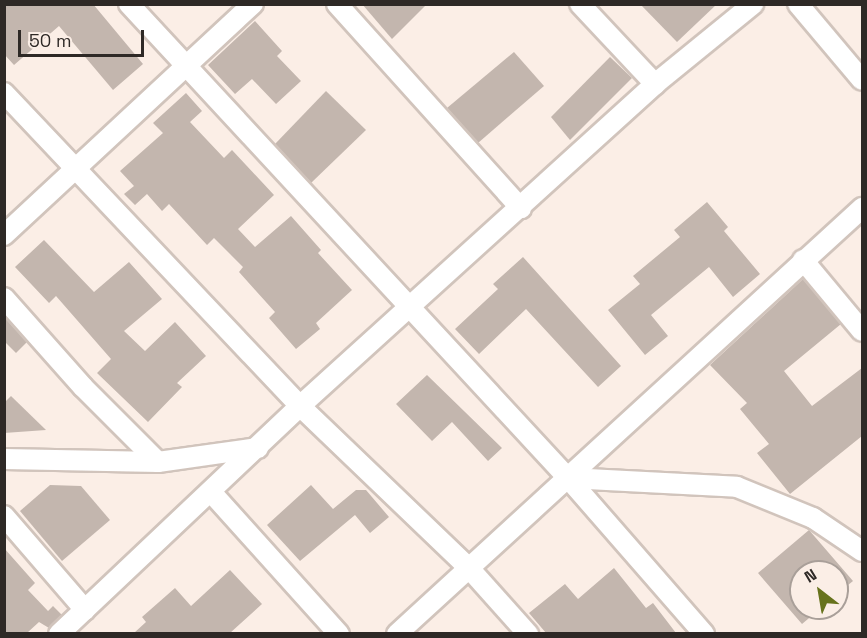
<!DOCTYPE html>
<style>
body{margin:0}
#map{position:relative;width:867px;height:638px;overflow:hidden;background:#fbeee6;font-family:"Space Grotesk",sans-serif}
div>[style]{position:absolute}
.building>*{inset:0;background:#c3b6ae}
.roads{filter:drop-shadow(2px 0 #d1c4bc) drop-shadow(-2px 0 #d1c4bc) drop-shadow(0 2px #d1c4bc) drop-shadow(0 -2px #d1c4bc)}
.minor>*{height:20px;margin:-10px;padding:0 10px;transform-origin:10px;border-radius:10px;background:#fff}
span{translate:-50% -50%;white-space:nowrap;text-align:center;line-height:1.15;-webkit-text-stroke:4.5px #fbeee6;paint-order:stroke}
.frame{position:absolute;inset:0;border:6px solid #2e2926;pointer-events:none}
.north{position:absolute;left:789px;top:560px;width:60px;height:60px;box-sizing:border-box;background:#fbeee6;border:2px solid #a99f99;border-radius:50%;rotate:329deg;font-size:16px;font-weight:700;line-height:24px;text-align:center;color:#2e2926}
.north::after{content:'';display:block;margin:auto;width:21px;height:27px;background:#67721c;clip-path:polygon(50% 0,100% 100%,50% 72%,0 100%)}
.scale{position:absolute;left:18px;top:30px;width:126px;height:27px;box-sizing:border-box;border:3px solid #2e2926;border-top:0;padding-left:8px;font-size:18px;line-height:21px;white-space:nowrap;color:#2e2926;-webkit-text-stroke:4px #fbeee6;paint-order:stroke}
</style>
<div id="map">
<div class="building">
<i style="clip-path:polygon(4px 4px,93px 4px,143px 64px,113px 90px,59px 26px,14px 65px,4px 54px)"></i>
<i style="clip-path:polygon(362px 4px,427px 4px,392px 39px)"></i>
<i style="clip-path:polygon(640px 4px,717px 4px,677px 42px)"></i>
<i style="clip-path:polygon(255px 21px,282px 51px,277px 56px,301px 81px,276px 104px,252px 79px,235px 94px,208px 65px)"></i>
<i style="clip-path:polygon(514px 52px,544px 86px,478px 143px,447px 108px)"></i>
<i style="clip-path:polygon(610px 57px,632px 78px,570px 140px,551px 117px)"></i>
<i style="clip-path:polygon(326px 91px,366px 130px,311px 183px,275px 144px)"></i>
<i style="clip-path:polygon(186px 93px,202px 111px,190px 122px,224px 158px,232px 150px,274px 195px,238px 229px,255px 247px,291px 216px,321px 250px,318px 253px,352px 290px,316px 323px,320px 329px,296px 349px,269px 318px,275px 312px,239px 272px,243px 267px,214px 238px,207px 245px,169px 204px,162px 211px,147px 194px,135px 205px,124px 194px,134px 186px,120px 171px,163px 133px,153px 123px)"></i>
<i style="clip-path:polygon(707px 202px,728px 227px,724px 231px,760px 274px,733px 297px,709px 267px,651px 315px,668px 336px,645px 355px,608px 310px,640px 284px,633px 276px,680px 237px,674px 230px)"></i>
<i style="clip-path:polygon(44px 240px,94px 292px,129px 262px,162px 299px,124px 331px,145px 351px,175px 322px,206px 356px,177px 383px,182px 387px,148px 422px,97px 373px,111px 359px,56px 296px,49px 303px,15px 267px)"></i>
<i style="clip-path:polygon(523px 257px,621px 366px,598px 387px,526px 309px,479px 354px,455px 329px,498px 289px,493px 284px)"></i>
<i style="clip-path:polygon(803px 279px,841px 324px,784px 371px,812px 406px,862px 368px,862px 436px,790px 494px,757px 453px,769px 444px,740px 409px,747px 403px,710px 365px)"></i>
<i style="clip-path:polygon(4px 317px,27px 342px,16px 353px,4px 341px)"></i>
<i style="clip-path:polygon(427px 375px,502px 448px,488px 461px,452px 422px,432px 441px,396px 404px)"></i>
<i style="clip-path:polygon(11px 396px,46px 430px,4px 433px,4px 403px)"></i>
<i style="clip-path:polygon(50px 485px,81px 486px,110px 520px,62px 561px,20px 511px)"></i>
<i style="clip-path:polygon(311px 485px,333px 509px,356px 490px,366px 490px,389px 517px,370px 533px,355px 515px,300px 561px,267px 525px)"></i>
<i style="clip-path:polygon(809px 530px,853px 581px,837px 594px,837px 572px,801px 572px,801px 608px,821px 608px,802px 624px,758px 573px)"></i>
<i style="clip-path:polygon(4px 548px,35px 583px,28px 590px,48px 611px,53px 606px,62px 615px,49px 628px,39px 622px,27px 633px,4px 633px)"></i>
<i style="clip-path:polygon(614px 568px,646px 608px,653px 603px,676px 633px,546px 633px,529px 613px,565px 584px,578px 599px)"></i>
<i style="clip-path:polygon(230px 570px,262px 604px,230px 633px,134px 633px,146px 622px,142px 617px,175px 588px,191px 606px)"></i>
</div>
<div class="roads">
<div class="minor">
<i style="left:129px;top:4px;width:646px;rotate:47.2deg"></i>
<i style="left:568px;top:478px;width:207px;rotate:48.9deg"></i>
<i style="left:337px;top:4px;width:275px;rotate:48deg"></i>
<i style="left:580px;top:4px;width:110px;rotate:46.8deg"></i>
<i style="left:798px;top:4px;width:99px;rotate:49.9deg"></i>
<i style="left:4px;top:93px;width:431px;rotate:46.6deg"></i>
<i style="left:300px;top:406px;width:234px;rotate:43.8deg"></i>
<i style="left:469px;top:568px;width:89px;rotate:48.2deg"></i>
<i style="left:4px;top:235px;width:340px;rotate:-42.9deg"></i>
<i style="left:803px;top:260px;width:92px;rotate:50.3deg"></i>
<i style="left:4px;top:298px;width:119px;rotate:48.4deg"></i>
<i style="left:83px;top:387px;width:106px;rotate:45deg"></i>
<i style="left:4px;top:459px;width:154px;rotate:1.1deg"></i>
<i style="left:158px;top:462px;width:101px;rotate:-8deg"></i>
<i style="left:568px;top:478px;width:169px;rotate:3deg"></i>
<i style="left:737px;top:487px;width:82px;rotate:22.2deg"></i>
<i style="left:813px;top:518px;width:59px;rotate:34deg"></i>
<i style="left:211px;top:492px;width:191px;rotate:48deg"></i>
<i style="left:4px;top:516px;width:124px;rotate:49.2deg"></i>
<i style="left:59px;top:634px;width:332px;rotate:-43.4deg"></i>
<i style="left:300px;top:406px;width:479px;rotate:-42.2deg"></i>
<i style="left:655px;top:84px;width:127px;rotate:-39.2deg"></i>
<i style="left:397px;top:634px;width:631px;rotate:-42.49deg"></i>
</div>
</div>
<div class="frame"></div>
<div class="north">N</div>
<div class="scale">50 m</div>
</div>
